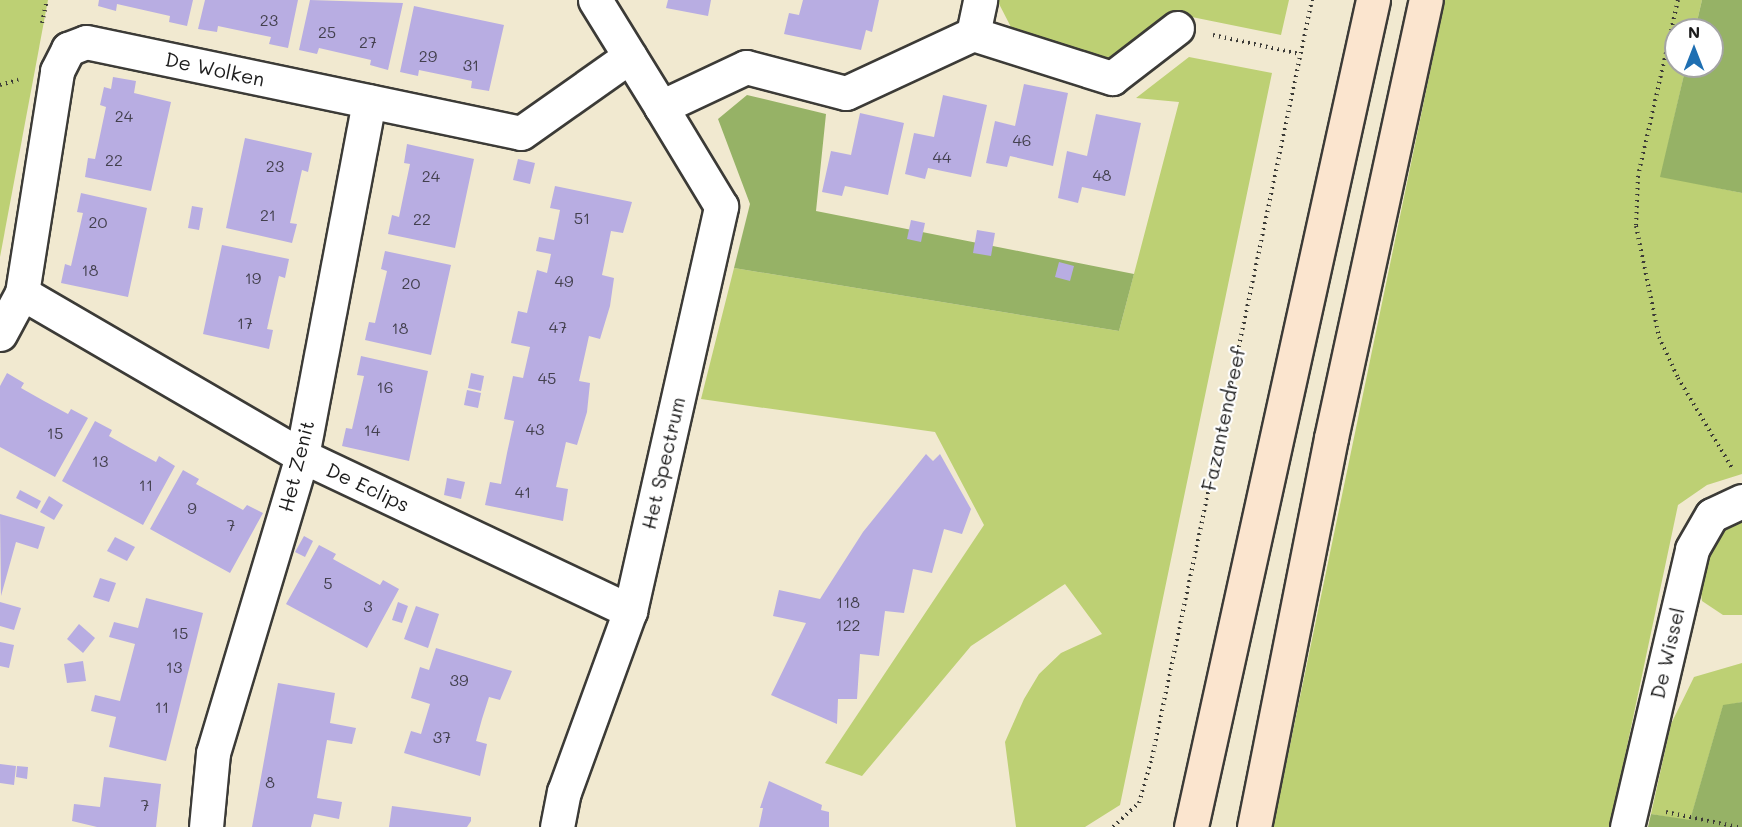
<!DOCTYPE html>
<style>
body{margin:0}
#map{position:relative;width:1742px;height:827px;overflow:hidden;background:#f1e9d0;font-family:Mali,sans-serif}
div>[style]{position:absolute}
.green>*{inset:0;background:#bdd074}
.forest>*{inset:0;background:#96b266}
.building>*{inset:0;background:#b8ade2}
.path>*{height:4px;margin-top:-2px;transform-origin:0;background:repeating-linear-gradient(90deg,#3c3b37 0 1.5px,transparent 0 6px)}
.roads{filter:drop-shadow(2px 0 #3c3b37) drop-shadow(-2px 0 #3c3b37) drop-shadow(0 2px #3c3b37) drop-shadow(0 -2px #3c3b37)}
.street>*{height:33px;margin:-16.5px;padding:0 16.5px;transform-origin:16.5px;border-radius:16.5px;background:#fff}
.secondary>*{height:33px;margin:-16.5px;padding:0 16.5px;transform-origin:16.5px;border-radius:16.5px;background:#fbe5cf}
span{translate:-50% -50%;white-space:nowrap;text-align:center;line-height:1.15;-webkit-text-stroke:4.5px #fff;paint-order:stroke}
.number-label{font-size:16px;color:#43404e}
.number-label span{-webkit-text-stroke-width:0}
.street-label{font-size:20px;color:#1c1c1c}
.north{position:absolute;left:1664px;top:18px;width:60px;height:60px;box-sizing:border-box;background:#fff;border:2px solid #a4a4a4;border-radius:50%;rotate:0deg;font-size:16px;font-weight:700;line-height:24px;text-align:center;color:#1c1c1c}
.north::after{content:'';display:block;margin:auto;width:21px;height:27px;background:#1f6fb2;clip-path:polygon(50% 0,100% 100%,50% 72%,0 100%)}
</style>
<div id="map">
<div class="green">
<i style="clip-path:polygon(0 0,48px 0,0 257px)"></i>
<i style="clip-path:polygon(997px 0,1289px 0,1281px 35px,1177px 14px,1117px 63px,1013px 31px)"></i>
<i style="clip-path:polygon(1445px 0,1702px 0,1695px 30px,1676px 30px,1676px 66px,1686px 66px,1661px 176px,1742px 193px,1742px 474px,1707px 485px,1678px 505px,1610px 827px,1273px 827px)"></i>
<i style="clip-path:polygon(1189px 57px,1272px 73px,1120px 805px,1085px 827px,1016px 827px,1005px 742px,1024px 699px,1039px 674px,1061px 653px,1102px 634px,1065px 584px,971px 646px,862px 776px,825px 763px,984px 525px,935px 432px,701px 399px,734px 268px,1119px 331px,1179px 102px,1136px 98px)"></i>
<i style="clip-path:polygon(1742px 514px,1742px 615px,1723px 615px,1702px 601px,1698px 568px,1718px 531px)"></i>
<i style="clip-path:polygon(1742px 663px,1742px 702px,1723px 706px,1690px 821px,1651px 814px,1671px 724px,1694px 677px)"></i>
</div>
<div class="forest">
<i style="clip-path:polygon(1702px 0,1742px 0,1742px 193px,1660px 177px,1686px 66px,1712px 66px,1712px 30px,1695px 30px)"></i>
<i style="clip-path:polygon(747px 95px,826px 114px,816px 211px,1134px 274px,1119px 331px,734px 268px,750px 204px,718px 119px)"></i>
<i style="clip-path:polygon(1742px 702px,1742px 827px,1648px 827px,1651px 814px,1690px 820px,1723px 705px)"></i>
</div>
<div class="building">
<i style="clip-path:polygon(99px 0,193px 0,187px 26px,169px 22px,170px 16px,117px 4px,116px 11px,98px 6px)"></i>
<i style="clip-path:polygon(205px 0,298px 0,288px 48px,269px 44px,271px 37px,218px 26px,217px 32px,198px 29px)"></i>
<i style="clip-path:polygon(310px 0,403px 3px,388px 70px,370px 65px,371px 60px,319px 48px,317px 54px,299px 50px)"></i>
<i style="clip-path:polygon(668px 0,711px 0,708px 16px,666px 8px)"></i>
<i style="clip-path:polygon(803px 0,879px 0,872px 32px,866px 30px,861px 50px,784px 34px,789px 13px,799px 15px)"></i>
<i style="clip-path:polygon(414px 6px,504px 25px,489px 91px,471px 88px,472px 81px,419px 70px,418px 76px,400px 72px)"></i>
<i style="clip-path:polygon(113px 77px,136px 81px,134px 93px,171px 102px,151px 191px,85px 177px,88px 158px,95px 159px,106px 107px,100px 105px,104px 87px,111px 89px)"></i>
<i style="clip-path:polygon(1024px 84px,1068px 93px,1053px 166px,1010px 156px,1007px 167px,986px 163px,995px 121px,1015px 126px)"></i>
<i style="clip-path:polygon(943px 95px,987px 105px,971px 177px,928px 168px,925px 179px,905px 174px,914px 133px,934px 137px)"></i>
<i style="clip-path:polygon(860px 113px,904px 123px,888px 195px,845px 186px,842px 196px,822px 192px,831px 151px,851px 155px)"></i>
<i style="clip-path:polygon(1096px 114px,1141px 123px,1125px 196px,1082px 187px,1078px 203px,1058px 198px,1067px 151px,1087px 156px)"></i>
<i style="clip-path:polygon(245px 138px,312px 153px,308px 172px,302px 170px,290px 223px,297px 224px,292px 243px,226px 228px)"></i>
<i style="clip-path:polygon(407px 144px,474px 159px,455px 248px,388px 234px,392px 215px,399px 217px,410px 164px,404px 163px)"></i>
<i style="clip-path:polygon(518px 159px,535px 163px,530px 184px,513px 180px)"></i>
<i style="clip-path:polygon(555px 186px,632px 202px,623px 233px,611px 231px,602px 275px,614px 278px,610px 306px,600px 339px,589px 336px,579px 381px,590px 383px,587px 412px,577px 445px,566px 442px,556px 487px,568px 489px,563px 521px,485px 505px,490px 482px,501px 484px,507px 453px,514px 421px,504px 419px,513px 376px,523px 378px,530px 347px,511px 343px,518px 311px,527px 313px,537px 270px,547px 273px,551px 254px,536px 251px,539px 237px,554px 240px,560px 210px,550px 208px)"></i>
<i style="clip-path:polygon(81px 193px,147px 208px,128px 297px,61px 283px,65px 264px,71px 266px,83px 213px,77px 212px)"></i>
<i style="clip-path:polygon(192px 206px,203px 208px,199px 230px,188px 228px)"></i>
<i style="clip-path:polygon(911px 220px,925px 223px,921px 242px,907px 239px)"></i>
<i style="clip-path:polygon(977px 230px,995px 233px,991px 256px,973px 253px)"></i>
<i style="clip-path:polygon(222px 245px,289px 259px,285px 278px,279px 276px,267px 329px,273px 330px,269px 349px,203px 334px)"></i>
<i style="clip-path:polygon(385px 251px,451px 265px,431px 355px,365px 340px,369px 322px,375px 323px,387px 271px,381px 269px)"></i>
<i style="clip-path:polygon(1059px 262px,1074px 266px,1070px 281px,1055px 277px)"></i>
<i style="clip-path:polygon(361px 356px,428px 371px,409px 461px,342px 446px,346px 428px,352px 429px,364px 376px,357px 375px)"></i>
<i style="clip-path:polygon(7px 373px,24px 383px,21px 388px,44px 401px,68px 414px,71px 409px,88px 418px,55px 477px,0 447px,0 386px)"></i>
<i style="clip-path:polygon(471px 373px,484px 376px,481px 391px,468px 388px)"></i>
<i style="clip-path:polygon(467px 390px,481px 393px,478px 408px,464px 405px)"></i>
<i style="clip-path:polygon(95px 421px,112px 430px,109px 436px,132px 449px,156px 462px,159px 456px,175px 466px,143px 525px,62px 481px)"></i>
<i style="clip-path:polygon(926px 454px,933px 461px,940px 454px,971px 509px,962px 534px,944px 529px,932px 573px,913px 569px,904px 613px,885px 611px,879px 656px,860px 654px,857px 699px,838px 699px,837px 724px,771px 695px,806px 623px,773px 616px,779px 590px,820px 599px,863px 532px)"></i>
<i style="clip-path:polygon(183px 470px,199px 479px,196px 484px,243px 510px,247px 505px,263px 513px,230px 573px,150px 529px)"></i>
<i style="clip-path:polygon(447px 478px,465px 482px,461px 499px,444px 495px)"></i>
<i style="clip-path:polygon(20px 490px,41px 501px,37px 509px,16px 498px)"></i>
<i style="clip-path:polygon(49px 496px,63px 505px,54px 520px,40px 512px)"></i>
<i style="clip-path:polygon(0 514px,45px 527px,38px 549px,16px 542px,1px 596px)"></i>
<i style="clip-path:polygon(304px 536px,313px 541px,305px 557px,295px 552px)"></i>
<i style="clip-path:polygon(115px 537px,135px 547px,127px 561px,107px 551px)"></i>
<i style="clip-path:polygon(319px 545px,336px 554px,333px 559px,380px 585px,383px 580px,399px 589px,367px 648px,286px 604px)"></i>
<i style="clip-path:polygon(100px 578px,116px 583px,109px 602px,93px 597px)"></i>
<i style="clip-path:polygon(146px 598px,203px 613px,166px 761px,109px 747px,116px 717px,91px 711px,95px 695px,120px 701px,135px 644px,109px 637px,114px 622px,138px 628px)"></i>
<i style="clip-path:polygon(0 602px,21px 608px,14px 630px,0 626px)"></i>
<i style="clip-path:polygon(398px 602px,408px 606px,402px 623px,392px 620px)"></i>
<i style="clip-path:polygon(416px 606px,439px 614px,428px 648px,404px 639px)"></i>
<i style="clip-path:polygon(79px 624px,95px 638px,83px 653px,67px 639px)"></i>
<i style="clip-path:polygon(0 642px,14px 645px,9px 668px,0 666px)"></i>
<i style="clip-path:polygon(436px 648px,512px 671px,500px 700px,489px 697px,482px 719px,476px 741px,487px 744px,480px 776px,404px 753px,411px 731px,421px 734px,430px 704px,411px 698px,420px 667px,429px 670px)"></i>
<i style="clip-path:polygon(83px 661px,86px 681px,67px 683px,64px 664px)"></i>
<i style="clip-path:polygon(278px 683px,335px 693px,330px 723px,356px 728px,352px 744px,327px 740px,317px 798px,342px 802px,339px 819px,314px 814px,311px 827px,252px 827px)"></i>
<i style="clip-path:polygon(0 764px,16px 766px,14px 785px,0 783px)"></i>
<i style="clip-path:polygon(17px 766px,28px 767px,27px 779px,16px 777px)"></i>
<i style="clip-path:polygon(104px 777px,161px 784px,156px 827px,97px 827px,72px 821px,74px 804px,100px 807px)"></i>
<i style="clip-path:polygon(769px 781px,822px 805px,821px 810px,829px 812px,829px 827px,759px 827px,763px 808px,760px 808px)"></i>
<i style="clip-path:polygon(392px 806px,471px 817px,471px 821px,467px 827px,389px 827px)"></i>
</div>
<div class="path">
<i style="left:1678px;top:0;width:180px;rotate:102.8deg"></i>
<i style="left:1638px;top:176px;width:50px;rotate:92.3deg"></i>
<i style="left:1636px;top:226px;width:113px;rotate:78.3deg"></i>
<i style="left:1659px;top:337px;width:45px;rotate:65.1deg"></i>
<i style="left:1678px;top:378px;width:105px;rotate:59deg"></i>
<i style="left:42px;top:23px;width:24px;rotate:-78deg"></i>
<i style="left:1213px;top:35px;width:89px;rotate:12.3deg"></i>
<i style="left:0;top:85px;width:19px;rotate:-16deg"></i>
<i style="left:1666px;top:812px;width:74px;rotate:11.8deg"></i>
<i style="left:1113px;top:827px;width:35px;rotate:-43deg"></i>
<i style="left:1139px;top:803px;width:47px;rotate:-73.9deg"></i>
<i style="left:1152px;top:758px;width:775px;rotate:-78.08deg"></i>
</div>
<div class="roads">
<div class="street">
<i style="left:595px;top:0;width:126px;rotate:58.3deg"></i>
<i style="left:661px;top:107px;width:94px;rotate:-25.2deg"></i>
<i style="left:746px;top:67px;width:103px;rotate:14.6deg"></i>
<i style="left:846px;top:93px;width:140px;rotate:-24.9deg"></i>
<i style="left:973px;top:34px;width:146px;rotate:17.6deg"></i>
<i style="left:1112px;top:78px;width:82px;rotate:-37.6deg"></i>
<i style="left:973px;top:34px;width:35px;rotate:-78deg"></i>
<i style="left:22px;top:293px;width:324px;rotate:30.2deg"></i>
<i style="left:302px;top:456px;width:363px;rotate:25.3deg"></i>
<i style="left:0;top:334px;width:47px;rotate:-61.8deg"></i>
<i style="left:22px;top:293px;width:225px;rotate:-81deg"></i>
<i style="left:57px;top:71px;width:25px;rotate:-63deg"></i>
<i style="left:68px;top:49px;width:19px;rotate:-21deg"></i>
<i style="left:86px;top:42px;width:444px;rotate:11.8deg"></i>
<i style="left:521px;top:133px;width:133px;rotate:-35.2deg"></i>
<i style="left:206px;top:827px;width:74px;rotate:-84.6deg"></i>
<i style="left:213px;top:753px;width:310px;rotate:-73.3deg"></i>
<i style="left:302px;top:456px;width:361px;rotate:-79.3deg"></i>
<i style="left:557px;top:827px;width:36px;rotate:-79deg"></i>
<i style="left:564px;top:792px;width:193px;rotate:-70deg"></i>
<i style="left:630px;top:611px;width:415px;rotate:-77.3deg"></i>
<i style="left:721px;top:206px;width:116px;rotate:-121.2deg"></i>
<i style="left:1627px;top:827px;width:285px;rotate:-76.8deg"></i>
<i style="left:1692px;top:549px;width:39px;rotate:-60deg"></i>
<i style="left:1712px;top:515px;width:33px;rotate:-25deg"></i>
</div>
<div class="secondary">
<i style="left:1191px;top:827px;width:847px;rotate:-77.59deg"></i>
<i style="left:1254px;top:827px;width:397px;rotate:-78.8deg"></i>
<i style="left:1331px;top:438px;width:448px;rotate:-77.8deg"></i>
</div>
</div>
<div class="number-label">
<span style="left:269px;top:20px">23</span>
<span style="left:327px;top:32px">25</span>
<span style="left:368px;top:42px">27</span>
<span style="left:428px;top:56px">29</span>
<span style="left:471px;top:65px">31</span>
<span style="left:124px;top:116px">24</span>
<span style="left:1022px;top:140px">46</span>
<span style="left:942px;top:157px">44</span>
<span style="left:114px;top:160px">22</span>
<span style="left:275px;top:166px">23</span>
<span style="left:1102px;top:175px">48</span>
<span style="left:431px;top:176px">24</span>
<span style="left:268px;top:215px">21</span>
<span style="left:582px;top:218px">51</span>
<span style="left:422px;top:219px">22</span>
<span style="left:98px;top:222px">20</span>
<span style="left:90px;top:270px">18</span>
<span style="left:253px;top:278px">19</span>
<span style="left:564px;top:281px">49</span>
<span style="left:411px;top:283px">20</span>
<span style="left:245px;top:323px">17</span>
<span style="left:558px;top:327px">47</span>
<span style="left:400px;top:328px">18</span>
<span style="left:547px;top:378px">45</span>
<span style="left:385px;top:387px">16</span>
<span style="left:535px;top:429px">43</span>
<span style="left:372px;top:430px">14</span>
<span style="left:55px;top:433px">15</span>
<span style="left:100px;top:461px">13</span>
<span style="left:146px;top:485px">11</span>
<span style="left:523px;top:492px">41</span>
<span style="left:192px;top:508px">9</span>
<span style="left:231px;top:525px">7</span>
<span style="left:328px;top:583px">5</span>
<span style="left:848px;top:602px">118</span>
<span style="left:368px;top:606px">3</span>
<span style="left:848px;top:625px">122</span>
<span style="left:180px;top:633px">15</span>
<span style="left:174px;top:667px">13</span>
<span style="left:459px;top:680px">39</span>
<span style="left:162px;top:707px">11</span>
<span style="left:442px;top:737px">37</span>
<span style="left:270px;top:782px">8</span>
<span style="left:145px;top:805px">7</span>
</div>
<div class="street-label">
<span style="left:215px;top:69px;rotate:12deg">De Wolken</span>
<span style="left:1223px;top:419px;rotate:-78deg">Fazantendreef</span>
<span style="left:663px;top:463px;rotate:-77deg">Het Spectrum</span>
<span style="left:296px;top:466px;rotate:-76deg">Het Zenit</span>
<span style="left:368px;top:487px;rotate:25deg">De Eclips</span>
<span style="left:1667px;top:653px;rotate:-77deg">De Wissel</span>
</div>
<div class="north">N</div>
</div>
